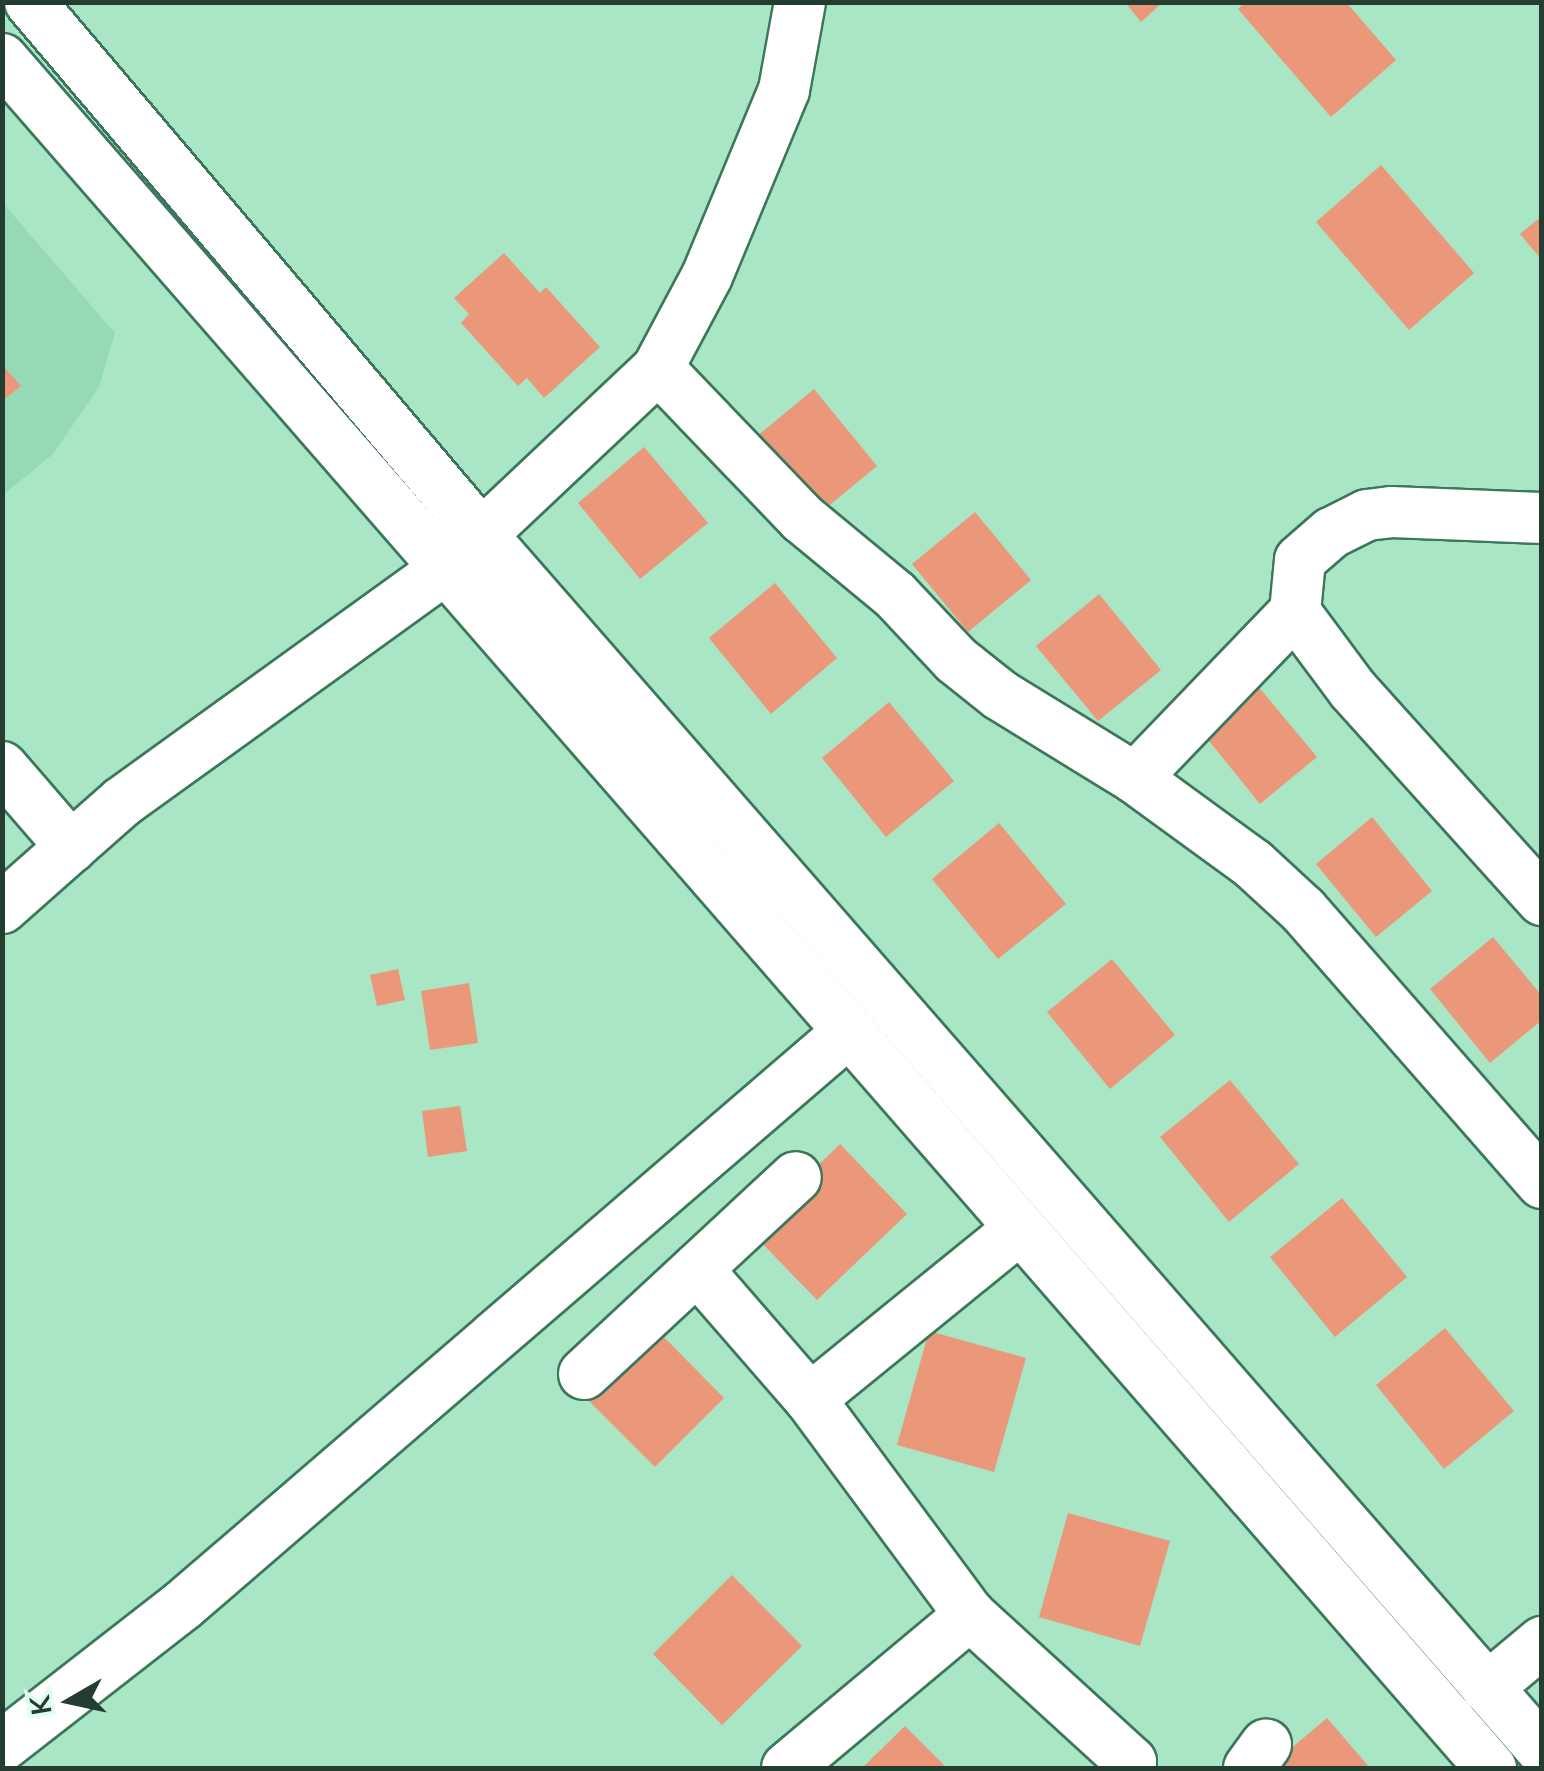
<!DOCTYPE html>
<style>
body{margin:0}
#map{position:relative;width:1544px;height:1771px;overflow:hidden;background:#a9e6c6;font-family:Mulish,sans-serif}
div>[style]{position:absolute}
.built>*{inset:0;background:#96d9b7}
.building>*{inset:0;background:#ea9879}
.roads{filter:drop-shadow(2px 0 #3d775b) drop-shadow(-2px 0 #3d775b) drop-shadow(0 2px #3d775b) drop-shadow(0 -2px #3d775b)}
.minor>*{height:50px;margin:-25px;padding:0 25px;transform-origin:25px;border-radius:25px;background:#fff}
span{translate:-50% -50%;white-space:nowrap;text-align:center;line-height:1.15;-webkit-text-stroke:8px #e1ffef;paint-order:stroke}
.frame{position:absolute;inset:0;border:5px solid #253d31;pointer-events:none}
.north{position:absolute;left:20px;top:1651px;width:100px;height:100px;-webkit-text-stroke:8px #e1ffef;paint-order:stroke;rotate:261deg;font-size:28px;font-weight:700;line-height:40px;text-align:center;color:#253d31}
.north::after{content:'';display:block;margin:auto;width:35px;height:45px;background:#253d31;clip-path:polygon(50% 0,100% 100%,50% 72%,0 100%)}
</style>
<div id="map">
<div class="built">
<i style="clip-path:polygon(2px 202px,115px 333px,99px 387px,53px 454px,3px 495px)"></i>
</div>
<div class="building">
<i style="clip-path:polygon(1125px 2px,1163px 2px,1141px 22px)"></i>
<i style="clip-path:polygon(1245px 2px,1346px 2px,1396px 60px,1331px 117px,1238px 9px)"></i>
<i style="clip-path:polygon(1381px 165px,1474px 273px,1409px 330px,1316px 222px)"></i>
<i style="clip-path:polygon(1542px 216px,1542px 260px,1520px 234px)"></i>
<i style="clip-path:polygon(504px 253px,540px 293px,546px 287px,600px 347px,544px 398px,527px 378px,518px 386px,461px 323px,469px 314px,454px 298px)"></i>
<i style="clip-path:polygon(2px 365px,21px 386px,2px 401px)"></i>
<i style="clip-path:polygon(814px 389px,877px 466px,814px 518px,751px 441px)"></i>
<i style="clip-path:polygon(644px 447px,708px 523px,640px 579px,578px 503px)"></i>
<i style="clip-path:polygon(975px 512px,1031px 580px,968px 632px,912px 564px)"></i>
<i style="clip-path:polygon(775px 583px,837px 658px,771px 714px,709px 638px)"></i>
<i style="clip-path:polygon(1099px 594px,1161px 670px,1098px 721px,1036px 646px)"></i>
<i style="clip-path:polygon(1257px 685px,1317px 757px,1260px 804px,1201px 731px)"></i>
<i style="clip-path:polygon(889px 702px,954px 781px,886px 837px,822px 758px)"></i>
<i style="clip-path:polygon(1372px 817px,1432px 891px,1376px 937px,1316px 864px)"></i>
<i style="clip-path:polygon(999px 823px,1066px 904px,998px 959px,932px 879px)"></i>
<i style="clip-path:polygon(1493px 937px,1542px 996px,1542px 1020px,1490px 1063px,1430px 989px)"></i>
<i style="clip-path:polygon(1112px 959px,1175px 1035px,1110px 1089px,1047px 1012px)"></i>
<i style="clip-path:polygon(398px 969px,405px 1000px,377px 1006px,370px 975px)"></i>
<i style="clip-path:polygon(469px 983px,478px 1043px,430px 1050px,421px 991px)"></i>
<i style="clip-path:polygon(1230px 1080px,1299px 1164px,1229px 1222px,1160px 1137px)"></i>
<i style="clip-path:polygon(460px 1106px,467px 1151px,428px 1157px,422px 1111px)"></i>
<i style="clip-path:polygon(840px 1144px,907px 1214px,817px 1300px,750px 1231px)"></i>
<i style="clip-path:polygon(1342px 1198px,1407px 1277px,1335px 1337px,1270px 1257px)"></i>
<i style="clip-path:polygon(1445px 1328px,1514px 1411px,1444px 1469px,1376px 1385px)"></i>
<i style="clip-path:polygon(656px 1329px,724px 1398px,655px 1467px,586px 1398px)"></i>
<i style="clip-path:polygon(929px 1331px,1026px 1358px,994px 1472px,897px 1445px)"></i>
<i style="clip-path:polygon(1068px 1513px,1170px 1541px,1140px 1646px,1039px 1617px)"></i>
<i style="clip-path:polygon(732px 1575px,802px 1646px,722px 1725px,653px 1654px)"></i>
<i style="clip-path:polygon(1327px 1718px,1370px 1768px,1268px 1768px)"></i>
<i style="clip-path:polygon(905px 1726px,947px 1768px,862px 1768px)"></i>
</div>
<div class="roads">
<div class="minor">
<i style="left:30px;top:2px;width:697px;rotate:49.71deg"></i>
<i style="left:481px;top:534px;width:1614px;rotate:48.89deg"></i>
<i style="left:2px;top:59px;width:2267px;rotate:48.94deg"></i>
<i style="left:658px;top:368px;width:209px;rotate:46.2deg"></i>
<i style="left:803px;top:519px;width:119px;rotate:39.6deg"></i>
<i style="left:895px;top:595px;width:89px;rotate:46.8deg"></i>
<i style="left:956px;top:660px;width:56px;rotate:38.5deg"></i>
<i style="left:1000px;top:695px;width:158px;rotate:31.6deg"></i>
<i style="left:1135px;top:778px;width:231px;rotate:-46.1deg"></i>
<i style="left:1295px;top:612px;width:52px;rotate:-84.5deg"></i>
<i style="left:1300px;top:560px;width:41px;rotate:-41.1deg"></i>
<i style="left:1331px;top:533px;width:40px;rotate:-26.6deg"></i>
<i style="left:1367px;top:515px;width:24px;rotate:-7deg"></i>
<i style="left:1391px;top:512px;width:151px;rotate:2.3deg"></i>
<i style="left:1295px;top:612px;width:97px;rotate:53.4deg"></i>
<i style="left:1353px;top:690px;width:283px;rotate:48deg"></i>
<i style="left:2px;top:767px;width:106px;rotate:49.2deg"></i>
<i style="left:71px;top:847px;width:68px;rotate:-41.4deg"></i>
<i style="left:122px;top:802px;width:397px;rotate:-35.8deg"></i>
<i style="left:444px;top:570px;width:294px;rotate:-43.3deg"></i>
<i style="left:658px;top:368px;width:104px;rotate:-62deg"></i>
<i style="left:707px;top:276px;width:201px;rotate:-67.5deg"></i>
<i style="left:784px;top:90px;width:89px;rotate:-79.7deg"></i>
<i style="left:1135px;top:778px;width:146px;rotate:36.1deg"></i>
<i style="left:1253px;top:864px;width:68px;rotate:42.6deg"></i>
<i style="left:1303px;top:910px;width:363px;rotate:48.8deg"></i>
<i style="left:2px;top:908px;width:92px;rotate:-41.5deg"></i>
<i style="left:697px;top:1269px;width:172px;rotate:49deg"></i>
<i style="left:810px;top:1399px;width:269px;rotate:53.5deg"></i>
<i style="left:970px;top:1615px;width:218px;rotate:42.4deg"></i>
<i style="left:1131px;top:1762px;width:10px;rotate:143deg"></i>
<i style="left:584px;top:1374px;width:289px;rotate:-42.9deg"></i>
<i style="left:810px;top:1399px;width:267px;rotate:-39.1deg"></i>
<i style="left:1487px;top:1688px;width:72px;rotate:-39.9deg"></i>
<i style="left:2px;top:1746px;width:229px;rotate:-37.9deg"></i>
<i style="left:183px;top:1605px;width:875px;rotate:-40.74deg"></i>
<i style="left:787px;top:1768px;width:239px;rotate:-39.9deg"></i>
<i style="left:1249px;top:1768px;width:29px;rotate:-54deg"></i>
</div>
</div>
<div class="frame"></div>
<div class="north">K</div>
</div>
